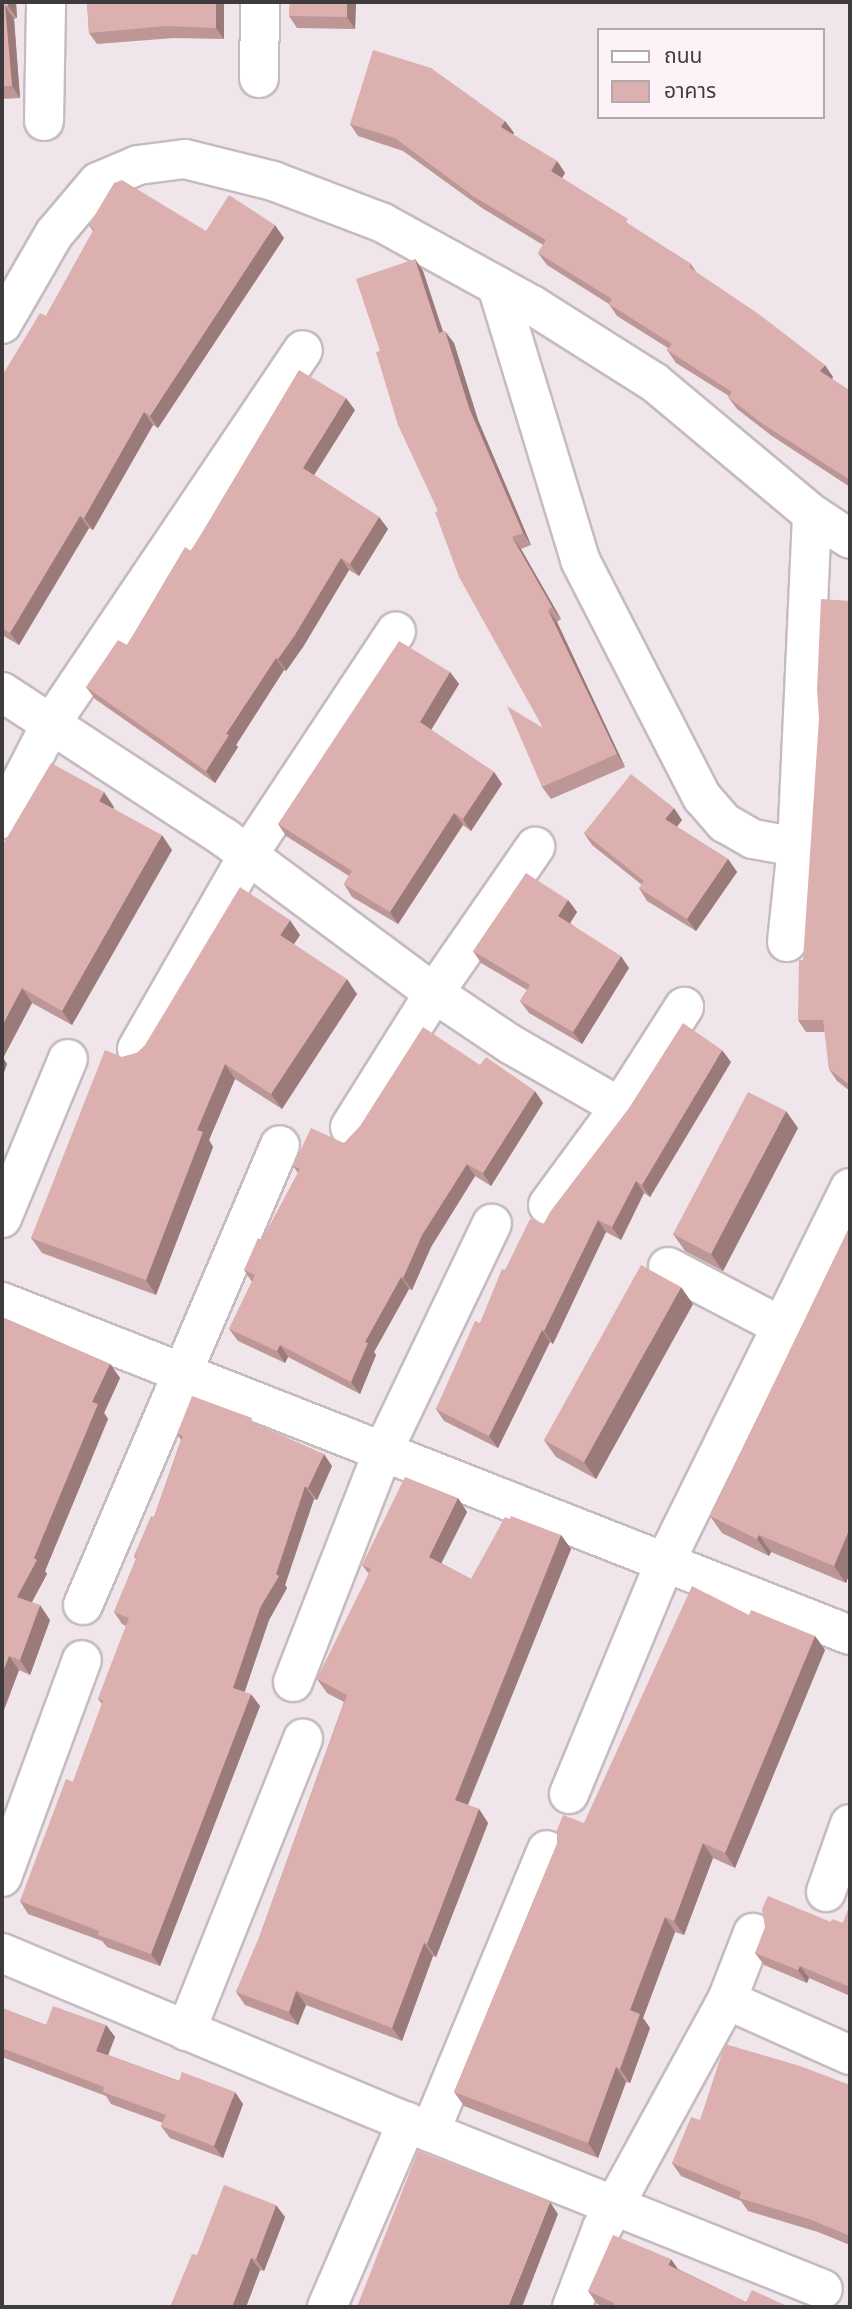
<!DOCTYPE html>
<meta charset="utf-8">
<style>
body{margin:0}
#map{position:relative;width:852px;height:2309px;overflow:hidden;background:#efe5ea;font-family:"Noto Sans","Noto Sans Thai",sans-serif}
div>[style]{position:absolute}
.roads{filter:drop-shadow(2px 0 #c5bbc0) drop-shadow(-2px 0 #c5bbc0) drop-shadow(0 2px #c5bbc0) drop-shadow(0 -2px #c5bbc0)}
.street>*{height:38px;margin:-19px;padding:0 19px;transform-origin:19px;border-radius:19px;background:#fff}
.wall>*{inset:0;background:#bd9796}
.shaded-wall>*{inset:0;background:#9a7b7a}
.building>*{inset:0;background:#dcb0af}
span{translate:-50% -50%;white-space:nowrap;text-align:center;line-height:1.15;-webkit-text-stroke:5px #fdf2f7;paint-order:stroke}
.frame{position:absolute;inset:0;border:4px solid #3f3b3d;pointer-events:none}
.legend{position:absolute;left:597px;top:28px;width:228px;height:91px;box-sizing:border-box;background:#fdf2f7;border:2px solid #b1a9ad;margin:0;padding:9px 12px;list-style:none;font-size:21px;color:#3f3b3d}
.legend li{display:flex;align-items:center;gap:14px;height:35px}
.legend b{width:35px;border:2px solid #b1a9ad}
</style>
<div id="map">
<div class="roads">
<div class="street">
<i style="left:259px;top:78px;width:76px;rotate:-89.2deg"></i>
<i style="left:44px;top:121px;width:119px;rotate:-89deg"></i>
<i style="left:497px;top:286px;width:286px;rotate:73.1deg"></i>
<i style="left:580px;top:560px;width:267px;rotate:62.8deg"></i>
<i style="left:702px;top:797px;width:35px;rotate:49deg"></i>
<i style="left:725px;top:823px;width:32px;rotate:30deg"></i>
<i style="left:753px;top:839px;width:45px;rotate:10.3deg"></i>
<i style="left:2px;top:324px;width:104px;rotate:-60deg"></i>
<i style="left:54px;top:234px;width:68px;rotate:-49.8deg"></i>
<i style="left:98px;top:182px;width:43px;rotate:-23deg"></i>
<i style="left:138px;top:165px;width:47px;rotate:-7.3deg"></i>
<i style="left:185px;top:159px;width:91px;rotate:14deg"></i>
<i style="left:273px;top:181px;width:118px;rotate:20.9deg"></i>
<i style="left:383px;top:223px;width:170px;rotate:28.8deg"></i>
<i style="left:532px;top:305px;width:144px;rotate:32.3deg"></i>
<i style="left:654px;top:382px;width:206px;rotate:39.9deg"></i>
<i style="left:812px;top:514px;width:45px;rotate:33.3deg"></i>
<i style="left:2px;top:692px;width:267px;rotate:33.2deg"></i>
<i style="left:225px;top:838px;width:260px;rotate:36.6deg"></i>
<i style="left:434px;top:993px;width:92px;rotate:33.9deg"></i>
<i style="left:510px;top:1044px;width:127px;rotate:29.8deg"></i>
<i style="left:2px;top:819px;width:106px;rotate:-62.9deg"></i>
<i style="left:50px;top:725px;width:452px;rotate:-56deg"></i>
<i style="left:787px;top:942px;width:96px;rotate:-84deg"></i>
<i style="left:797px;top:847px;width:333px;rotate:-87.4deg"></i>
<i style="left:137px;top:1049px;width:224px;rotate:-60.2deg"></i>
<i style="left:248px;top:855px;width:268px;rotate:-56.5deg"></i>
<i style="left:350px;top:1127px;width:158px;rotate:-57.9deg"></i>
<i style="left:434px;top:993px;width:178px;rotate:-55.3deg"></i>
<i style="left:548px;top:1205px;width:122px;rotate:-53.7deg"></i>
<i style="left:620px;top:1107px;width:119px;rotate:-57.4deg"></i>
<i style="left:2px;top:1218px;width:172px;rotate:-67.5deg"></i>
<i style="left:668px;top:1267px;width:130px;rotate:27.6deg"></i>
<i style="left:2px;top:1302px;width:911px;rotate:21.44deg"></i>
<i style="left:83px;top:1605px;width:500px;rotate:-66.82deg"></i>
<i style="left:293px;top:1682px;width:248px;rotate:-68.7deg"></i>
<i style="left:383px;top:1451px;width:252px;rotate:-64.4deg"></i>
<i style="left:569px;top:1794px;width:251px;rotate:-67.5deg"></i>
<i style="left:665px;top:1562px;width:417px;rotate:-63.7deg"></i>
<i style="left:2px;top:1877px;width:231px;rotate:-69.8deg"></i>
<i style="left:826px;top:1892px;width:72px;rotate:-70.6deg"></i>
<i style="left:2px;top:1953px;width:464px;rotate:22.7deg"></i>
<i style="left:430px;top:2132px;width:423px;rotate:21.8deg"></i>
<i style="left:727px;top:2000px;width:135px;rotate:24.1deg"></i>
<i style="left:186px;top:2031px;width:315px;rotate:-68.2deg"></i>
<i style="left:430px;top:2132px;width:305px;rotate:-67.5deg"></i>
<i style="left:327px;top:2307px;width:202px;rotate:-66.6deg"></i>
<i style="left:572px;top:2307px;width:85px;rotate:-69.2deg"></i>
<i style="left:602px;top:2228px;width:260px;rotate:-61.3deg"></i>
<i style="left:727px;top:2000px;width:72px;rotate:-68.8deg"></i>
</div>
</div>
<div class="wall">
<i style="clip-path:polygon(2px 2px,16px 2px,17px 18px,14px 19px,20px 98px,2px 99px)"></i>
<i style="clip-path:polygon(87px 2px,224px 2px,224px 39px,174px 38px,97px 44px,89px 33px)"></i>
<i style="clip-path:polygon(290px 2px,356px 2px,355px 29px,297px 28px,289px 16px)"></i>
<i style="clip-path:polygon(505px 121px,514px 133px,513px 135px,557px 161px,565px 173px,562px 178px,634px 228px,691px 264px,697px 273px,833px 377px,832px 379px,850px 391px,850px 487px,772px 436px,737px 409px,728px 397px,729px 396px,676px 363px,667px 350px,668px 348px,617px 316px,609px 304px,547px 265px,538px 253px,543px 245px,482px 208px,403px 151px,358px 136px,350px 124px)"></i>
<i style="clip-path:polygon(89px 225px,206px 231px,284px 238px,158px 428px,153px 425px,93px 530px,89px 528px,19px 645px,2px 635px,2px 376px,46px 316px,93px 231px)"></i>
<i style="clip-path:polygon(415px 259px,423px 271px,443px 331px,454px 343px,478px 420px,531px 545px,521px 549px,561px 619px,557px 622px,625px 767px,551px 799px,542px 787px,543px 728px,438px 511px,380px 351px)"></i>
<i style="clip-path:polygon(355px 410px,314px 475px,379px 517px,388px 529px,359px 576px,349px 570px,303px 647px,286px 671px,284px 670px,236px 745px,238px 747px,215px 783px,95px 699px,86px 687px,127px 645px,191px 551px)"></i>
<i style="clip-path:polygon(850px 601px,850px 1091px,837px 1081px,829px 1069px,825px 1032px,806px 1032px,798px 1020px)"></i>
<i style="clip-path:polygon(450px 672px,459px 684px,431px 730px,494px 772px,502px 784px,471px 831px,463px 825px,398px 924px,352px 897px,344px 884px,349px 876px,286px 836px,278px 824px)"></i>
<i style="clip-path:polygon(114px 807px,113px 808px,172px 850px,72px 1025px,32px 1003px,3px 1058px,7px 1064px,2px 1078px,2px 846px)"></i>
<i style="clip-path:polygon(682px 820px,677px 827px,728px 859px,737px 872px,696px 931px,647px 901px,639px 888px,642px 885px,592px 845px,584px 833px)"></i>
<i style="clip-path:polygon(568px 900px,577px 912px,570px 923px,629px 968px,582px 1044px,529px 1013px,520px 1001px,527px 990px,481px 963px,473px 951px)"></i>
<i style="clip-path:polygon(300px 935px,294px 944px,357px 994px,282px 1109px,235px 1079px,209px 1140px,213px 1147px,156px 1295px,42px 1253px,31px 1238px,122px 1057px,137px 1053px)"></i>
<i style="clip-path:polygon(731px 1062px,650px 1197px,644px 1193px,621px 1240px,606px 1232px,553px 1344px,550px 1342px,498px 1448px,444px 1421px,436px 1409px,480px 1323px,505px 1270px)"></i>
<i style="clip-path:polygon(480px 1065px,543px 1103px,491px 1186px,475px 1176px,431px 1247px,412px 1290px,409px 1289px,374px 1352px,376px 1355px,360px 1394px,288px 1357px,285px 1363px,238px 1341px,229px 1329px,252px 1282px,244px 1270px,262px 1240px,298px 1173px,293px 1166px,344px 1143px)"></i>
<i style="clip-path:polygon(798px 1128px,723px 1271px,685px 1251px,673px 1234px)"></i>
<i style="clip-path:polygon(850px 1226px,850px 1572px,846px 1583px,771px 1552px,769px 1556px,722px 1533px,710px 1516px)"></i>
<i style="clip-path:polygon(693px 1304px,596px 1479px,556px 1457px,544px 1440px)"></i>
<i style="clip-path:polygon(2px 1317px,110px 1364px,120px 1378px,104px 1413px,108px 1419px,45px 1571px,47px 1574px,32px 1602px,50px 1620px,30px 1675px,19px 1670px,2px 1715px)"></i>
<i style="clip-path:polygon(256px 1424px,332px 1466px,317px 1500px,314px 1499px,285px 1585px,287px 1588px,269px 1620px,244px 1692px,260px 1706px,160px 1966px,107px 1947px,102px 1941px,28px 1914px,20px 1901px,73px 1782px,102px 1704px,98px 1699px,126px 1626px,122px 1624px,114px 1612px,136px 1559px,134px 1556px,154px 1517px,181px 1440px,177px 1434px)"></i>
<i style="clip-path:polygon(458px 1498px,467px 1512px,441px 1563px,471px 1579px,561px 1535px,571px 1549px,468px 1805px,479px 1809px,488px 1823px,436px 1957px,433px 1956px,402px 2041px,306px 2005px,298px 2025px,245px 2005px,236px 1992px,259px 1938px,344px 1702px,327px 1693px,317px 1679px,369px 1574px,362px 1565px)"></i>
<i style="clip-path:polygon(749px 1615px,815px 1636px,825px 1650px,735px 1868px,713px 1858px,684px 1935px,675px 1932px,643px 2018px,650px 2028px,630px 2083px,626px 2082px,598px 2158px,464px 2106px,454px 2092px,557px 1844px,584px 1823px)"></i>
<i style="clip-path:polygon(850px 1905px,850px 1996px,809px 1978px,807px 1983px,764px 1965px,755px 1953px,831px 1922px,843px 1923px)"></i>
<i style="clip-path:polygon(2px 2008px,46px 2025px,106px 2025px,115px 2037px,108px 2055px,243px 2104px,223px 2158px,170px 2138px,161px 2126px,163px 2123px,111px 2104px,106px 2096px,2px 2057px)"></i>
<i style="clip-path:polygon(850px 2085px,850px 2245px,818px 2232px,748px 2211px,741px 2201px,681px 2176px,672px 2163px,700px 2120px)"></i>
<i style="clip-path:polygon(285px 2217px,264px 2271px,260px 2270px,246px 2307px,170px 2307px,197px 2255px)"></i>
<i style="clip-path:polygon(678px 2269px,746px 2302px,789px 2307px,605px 2307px,597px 2304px,588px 2291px)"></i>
</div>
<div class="shaded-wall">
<i style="clip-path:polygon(8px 2px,16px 2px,17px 18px,8px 6px)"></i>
<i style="clip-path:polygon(216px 2px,224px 2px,224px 39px,216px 28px)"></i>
<i style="clip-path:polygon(347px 2px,356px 2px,355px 29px,347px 17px)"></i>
<i style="clip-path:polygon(5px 6px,14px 19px,20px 98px,12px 86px)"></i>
<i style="clip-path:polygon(505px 121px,514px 133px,509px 140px,501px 127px)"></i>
<i style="clip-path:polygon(557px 161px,565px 173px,559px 183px,551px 171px)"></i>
<i style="clip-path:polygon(275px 225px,284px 238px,158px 428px,150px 416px)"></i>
<i style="clip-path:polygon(415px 259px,423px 271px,447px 345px,439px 333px)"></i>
<i style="clip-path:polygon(445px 331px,454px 343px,478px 420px,531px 545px,523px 533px,469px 408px)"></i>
<i style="clip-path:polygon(825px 365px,833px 377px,829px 383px,820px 371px)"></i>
<i style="clip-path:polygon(346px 398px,355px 410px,311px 480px,303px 468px)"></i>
<i style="clip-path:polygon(144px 412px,153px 425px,93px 530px,84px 518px)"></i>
<i style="clip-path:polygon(80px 516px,89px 528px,19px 645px,10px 633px)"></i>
<i style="clip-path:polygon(379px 517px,388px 529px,359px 576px,350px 564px)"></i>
<i style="clip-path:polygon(512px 537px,521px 549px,561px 619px,552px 607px)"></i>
<i style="clip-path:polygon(341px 558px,349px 570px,303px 647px,286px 671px,278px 659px)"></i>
<i style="clip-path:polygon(548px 610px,557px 622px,625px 767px,617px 754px)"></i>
<i style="clip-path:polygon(276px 658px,284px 670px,236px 745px,238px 747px,215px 783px,206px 771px,226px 734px)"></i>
<i style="clip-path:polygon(450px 672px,459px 684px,428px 735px,420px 722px)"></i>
<i style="clip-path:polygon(494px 772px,502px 784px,471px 831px,463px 819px)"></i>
<i style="clip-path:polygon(104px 792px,114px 807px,109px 815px,99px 801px)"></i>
<i style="clip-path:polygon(674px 808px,682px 820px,673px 831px,665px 819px)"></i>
<i style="clip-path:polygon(454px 813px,463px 825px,398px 924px,390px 912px)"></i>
<i style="clip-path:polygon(162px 835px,172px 850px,72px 1025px,62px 1011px)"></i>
<i style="clip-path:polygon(728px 859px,737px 872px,696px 931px,687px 919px)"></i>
<i style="clip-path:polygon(568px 900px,577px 912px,567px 928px,558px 916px)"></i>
<i style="clip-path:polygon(290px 920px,300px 935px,290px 950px,280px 935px)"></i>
<i style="clip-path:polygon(621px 956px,629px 968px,582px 1044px,573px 1032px)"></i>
<i style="clip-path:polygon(347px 979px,357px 994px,282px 1109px,271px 1094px)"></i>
<i style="clip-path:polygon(22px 988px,32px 1003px,3px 1058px,7px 1064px,2px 1078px,2px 1026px)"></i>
<i style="clip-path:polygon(722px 1050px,731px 1062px,650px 1197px,642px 1185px)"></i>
<i style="clip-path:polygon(225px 1064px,235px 1079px,209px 1140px,213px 1147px,156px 1295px,146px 1280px,197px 1130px)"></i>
<i style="clip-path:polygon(535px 1091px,543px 1103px,491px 1186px,483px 1173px)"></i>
<i style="clip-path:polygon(786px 1111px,798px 1128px,723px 1271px,711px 1254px)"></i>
<i style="clip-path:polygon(467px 1164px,475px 1176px,431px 1247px,412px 1290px,403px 1278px,422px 1235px)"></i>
<i style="clip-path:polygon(636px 1181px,644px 1193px,621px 1240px,612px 1227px)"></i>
<i style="clip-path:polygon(598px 1220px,606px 1232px,553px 1344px,544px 1331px)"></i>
<i style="clip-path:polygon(401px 1277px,409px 1289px,374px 1352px,376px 1355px,360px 1394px,351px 1382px,365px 1342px)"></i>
<i style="clip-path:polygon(681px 1287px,693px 1304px,596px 1479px,584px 1462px)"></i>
<i style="clip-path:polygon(542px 1330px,550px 1342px,498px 1448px,489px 1436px)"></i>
<i style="clip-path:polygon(280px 1345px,288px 1357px,285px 1363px,277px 1351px)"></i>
<i style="clip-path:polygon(110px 1364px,120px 1378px,104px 1413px,108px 1419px,45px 1571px,47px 1574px,27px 1611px,17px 1597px,34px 1558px,92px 1402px)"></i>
<i style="clip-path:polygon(324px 1454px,332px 1466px,317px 1500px,308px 1488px)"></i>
<i style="clip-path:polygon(305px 1486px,314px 1499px,285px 1585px,287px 1588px,269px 1620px,242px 1700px,233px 1688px,260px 1608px,276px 1574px)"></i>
<i style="clip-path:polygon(458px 1498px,467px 1512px,438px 1570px,429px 1557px)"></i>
<i style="clip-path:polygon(850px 1528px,850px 1572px,846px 1583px,834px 1566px)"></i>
<i style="clip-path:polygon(561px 1535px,571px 1549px,464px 1814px,455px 1800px)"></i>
<i style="clip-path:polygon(759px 1535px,771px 1552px,769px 1556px,757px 1539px)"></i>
<i style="clip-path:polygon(40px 1605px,50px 1620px,30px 1675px,20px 1660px)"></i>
<i style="clip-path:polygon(815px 1636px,825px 1650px,735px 1868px,725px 1853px)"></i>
<i style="clip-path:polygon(9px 1656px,19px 1670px,2px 1715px,2px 1674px)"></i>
<i style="clip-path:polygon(251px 1694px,260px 1706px,160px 1966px,151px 1954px)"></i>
<i style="clip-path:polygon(479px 1809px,488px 1823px,436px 1957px,427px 1944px)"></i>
<i style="clip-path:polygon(703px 1843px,713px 1858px,684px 1935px,674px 1921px)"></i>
<i style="clip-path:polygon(665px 1917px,675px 1932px,643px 2018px,650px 2028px,630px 2083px,620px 2069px,630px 2010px)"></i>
<i style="clip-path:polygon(424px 1943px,433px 1956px,402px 2041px,392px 2028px)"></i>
<i style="clip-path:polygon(800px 1966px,809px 1978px,807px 1983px,798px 1970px)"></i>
<i style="clip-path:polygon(296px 1991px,306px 2005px,298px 2025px,289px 2012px)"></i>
<i style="clip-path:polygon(106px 2025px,115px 2037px,105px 2063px,96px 2051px)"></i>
<i style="clip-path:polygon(616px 2067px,626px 2082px,598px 2158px,588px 2143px)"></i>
<i style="clip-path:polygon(235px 2092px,243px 2104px,223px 2158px,214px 2146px)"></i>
<i style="clip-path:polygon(550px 2202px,558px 2214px,522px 2307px,508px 2307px)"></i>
<i style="clip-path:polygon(276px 2205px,285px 2217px,264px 2271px,256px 2259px)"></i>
<i style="clip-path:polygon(251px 2258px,260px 2270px,246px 2307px,232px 2307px)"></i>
<i style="clip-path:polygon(671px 2259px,680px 2272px,668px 2265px)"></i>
</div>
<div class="building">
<i style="clip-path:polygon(2px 2px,8px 2px,8px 6px,5px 6px,12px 86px,2px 86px)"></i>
<i style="clip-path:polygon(87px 2px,216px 2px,216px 28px,166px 26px,89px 33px)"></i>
<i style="clip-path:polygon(290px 2px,347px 2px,347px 17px,289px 16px)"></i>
<i style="clip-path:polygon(373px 50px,431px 68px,505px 121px,501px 127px,557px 161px,551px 171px,628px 219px,626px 222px,691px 264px,689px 267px,760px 315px,825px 365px,820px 371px,850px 391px,850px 480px,763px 424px,728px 397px,732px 392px,667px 350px,672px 344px,609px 304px,612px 299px,538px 253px,546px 240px,473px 196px,395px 138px,350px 124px)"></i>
<i style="clip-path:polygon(122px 180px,206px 231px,229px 195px,275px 225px,150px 416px,144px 412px,84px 518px,80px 516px,10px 633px,2px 628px,2px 376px,40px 313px,46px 316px,94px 229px,89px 225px,114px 183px)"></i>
<i style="clip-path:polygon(415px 259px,439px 333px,445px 331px,469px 408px,523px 533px,512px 537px,552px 607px,548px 610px,617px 754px,542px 787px,507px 706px,543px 728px,459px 577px,435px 512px,438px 511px,398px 425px,376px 352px,380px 351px,356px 279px)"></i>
<i style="clip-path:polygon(299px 370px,346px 398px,303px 468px,379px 517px,350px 564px,341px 558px,295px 635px,278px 659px,276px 658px,226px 734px,229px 735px,206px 771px,86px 687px,118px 640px,127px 645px,185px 547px,191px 551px)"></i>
<i style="clip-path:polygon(821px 599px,850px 601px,850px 1085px,829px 1069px,823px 1020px,798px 1020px,799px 960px,803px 960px,819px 718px,817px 690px)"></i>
<i style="clip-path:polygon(399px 641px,450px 672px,420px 722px,494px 772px,463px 819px,454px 813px,390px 912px,344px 884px,352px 871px,278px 824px)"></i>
<i style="clip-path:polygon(51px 763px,104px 792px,99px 801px,162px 835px,62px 1011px,22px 988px,2px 1026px,2px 846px)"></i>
<i style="clip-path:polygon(631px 774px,674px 808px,665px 819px,728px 859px,687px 919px,639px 888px,644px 881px,584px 833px)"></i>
<i style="clip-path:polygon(526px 873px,568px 900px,558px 916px,621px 956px,573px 1032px,520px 1001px,530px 985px,473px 951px)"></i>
<i style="clip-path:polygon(240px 887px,290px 920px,280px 935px,347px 979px,271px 1094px,225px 1064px,197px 1130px,203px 1132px,146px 1280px,31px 1238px,105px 1050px,122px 1057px,137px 1053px,145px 1045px)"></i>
<i style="clip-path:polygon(683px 1023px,722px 1050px,642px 1185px,636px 1181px,612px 1227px,598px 1220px,544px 1331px,542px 1330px,489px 1436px,436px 1409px,475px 1321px,480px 1323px,502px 1269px,505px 1270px,530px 1219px,543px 1225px,550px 1212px,629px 1108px)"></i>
<i style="clip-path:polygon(423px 1027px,480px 1065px,486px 1057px,535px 1091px,483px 1173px,467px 1164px,422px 1235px,403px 1278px,401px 1277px,365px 1342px,368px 1343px,351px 1382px,280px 1345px,277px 1351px,229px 1329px,255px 1275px,244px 1270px,258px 1238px,262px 1240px,300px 1169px,293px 1166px,311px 1128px,344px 1143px,360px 1126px)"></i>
<i style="clip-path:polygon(748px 1092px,786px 1111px,711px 1254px,673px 1234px)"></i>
<i style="clip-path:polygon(850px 1226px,850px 1528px,834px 1566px,759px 1535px,757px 1539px,710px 1516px)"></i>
<i style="clip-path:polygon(641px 1265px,681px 1287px,584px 1462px,544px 1440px)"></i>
<i style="clip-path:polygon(2px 1317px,110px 1364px,92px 1402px,98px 1404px,34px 1558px,37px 1560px,17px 1597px,40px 1605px,20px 1660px,9px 1656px,2px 1674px)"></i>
<i style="clip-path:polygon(192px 1396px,252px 1418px,251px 1422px,324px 1454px,308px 1488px,305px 1486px,276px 1574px,279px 1576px,260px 1608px,233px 1688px,251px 1694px,151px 1954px,98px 1935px,99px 1931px,20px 1901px,66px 1779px,73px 1782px,103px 1701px,98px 1699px,129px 1618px,114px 1612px,137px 1557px,134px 1556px,151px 1516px,154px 1517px,183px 1436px,177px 1434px)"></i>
<i style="clip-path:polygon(405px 1477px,458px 1498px,429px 1557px,471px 1579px,505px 1517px,510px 1519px,511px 1516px,561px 1535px,455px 1800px,479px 1809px,427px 1944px,424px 1943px,392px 2028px,296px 1991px,289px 2012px,236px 1992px,259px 1938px,347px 1695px,317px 1679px,371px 1569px,362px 1565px)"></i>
<i style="clip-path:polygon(692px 1586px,749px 1615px,751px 1610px,815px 1636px,725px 1853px,703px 1843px,674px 1921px,665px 1917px,630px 2010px,640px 2014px,620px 2069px,616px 2067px,588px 2143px,454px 2092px,557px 1844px,557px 1830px,563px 1815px,584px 1823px)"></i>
<i style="clip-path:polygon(768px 1896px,831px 1922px,832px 1919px,843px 1923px,850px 1905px,850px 1987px,800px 1966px,798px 1970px,755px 1953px,765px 1927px,762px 1909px)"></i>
<i style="clip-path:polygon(53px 2006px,106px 2025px,96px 2051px,179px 2081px,182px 2072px,235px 2092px,214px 2146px,161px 2126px,166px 2115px,103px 2092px,104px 2087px,2px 2048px,2px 2008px,46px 2025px)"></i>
<i style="clip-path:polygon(725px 2044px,800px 2066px,850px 2085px,850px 2236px,809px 2219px,739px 2198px,741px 2192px,672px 2163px,691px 2117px,700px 2120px)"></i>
<i style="clip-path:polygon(418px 2151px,550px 2202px,508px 2307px,357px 2307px)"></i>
<i style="clip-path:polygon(224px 2185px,276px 2205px,256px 2259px,251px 2258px,232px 2307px,170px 2307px,192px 2254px,197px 2255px)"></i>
<i style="clip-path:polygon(613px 2235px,671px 2259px,668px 2265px,746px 2302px,752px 2290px,789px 2307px,613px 2307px,614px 2303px,588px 2291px)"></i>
</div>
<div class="frame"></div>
<ul class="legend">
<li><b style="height:9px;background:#fff"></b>ถนน</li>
<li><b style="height:19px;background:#dcb0af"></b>อาคาร</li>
</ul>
</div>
